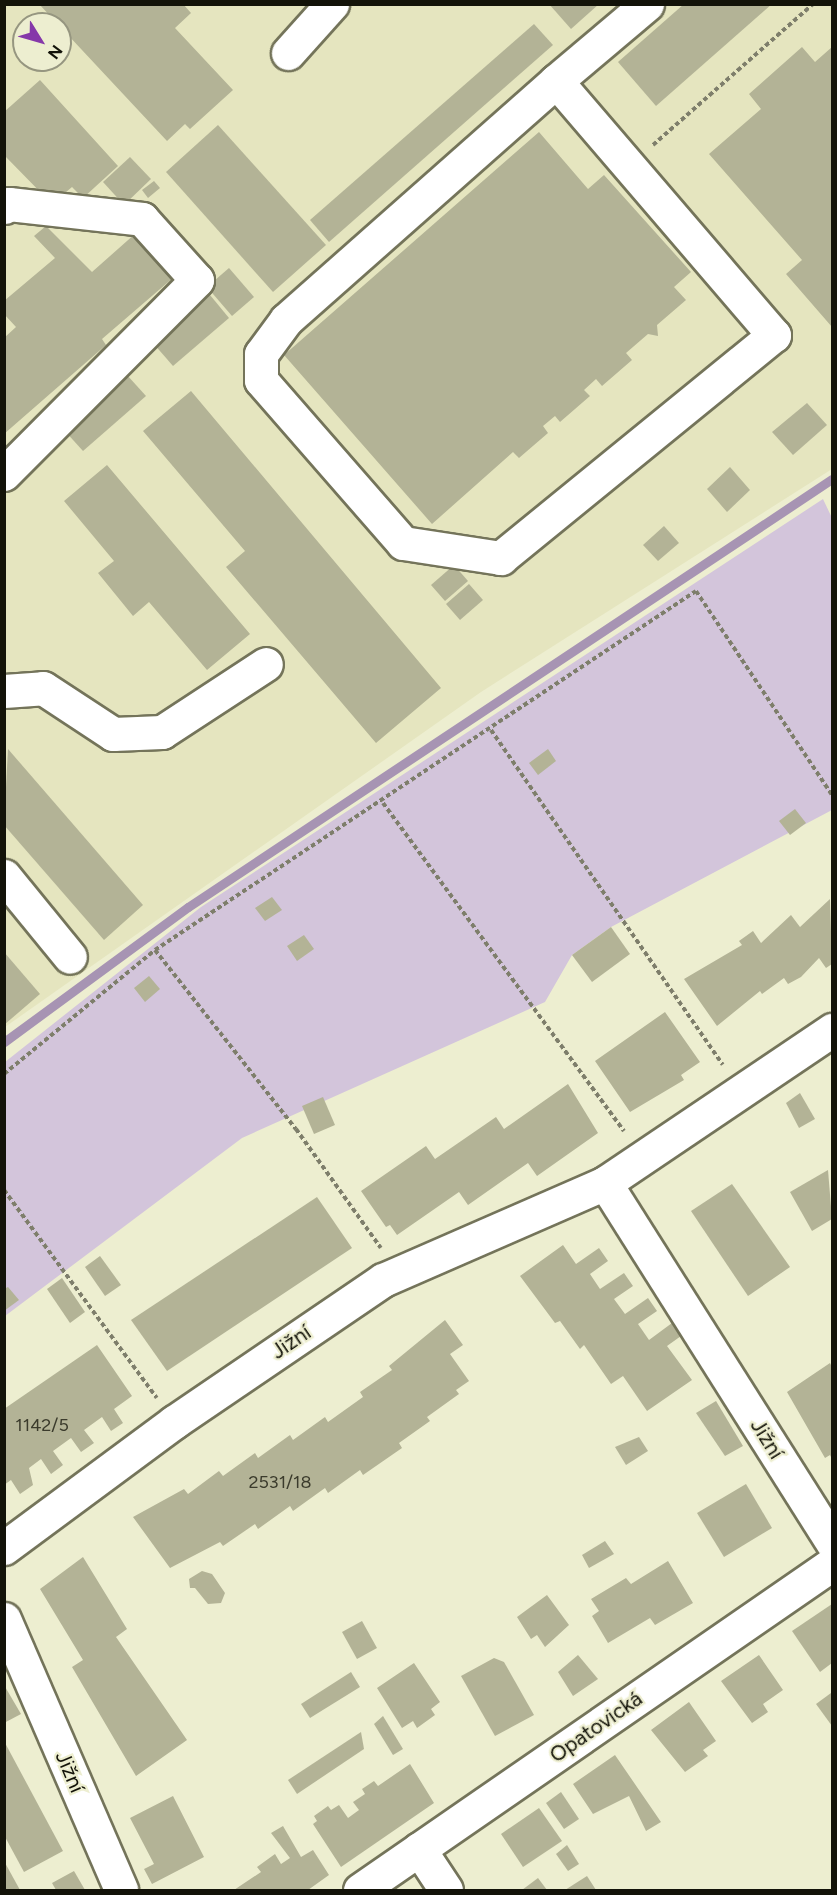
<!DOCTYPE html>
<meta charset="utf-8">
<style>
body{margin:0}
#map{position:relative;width:837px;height:1895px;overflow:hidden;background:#edeed0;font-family:Figtree,sans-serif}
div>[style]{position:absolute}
.built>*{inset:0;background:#e5e5bf}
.green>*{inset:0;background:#d3c5db}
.stream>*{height:9px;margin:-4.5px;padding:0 4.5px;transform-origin:4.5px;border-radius:4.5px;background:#a794b3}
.building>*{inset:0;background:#b3b396}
.path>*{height:4px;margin-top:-2px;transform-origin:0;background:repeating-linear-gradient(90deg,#7e7e6b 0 4.5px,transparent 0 7.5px)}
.roads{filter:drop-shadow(2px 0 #74745a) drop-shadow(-2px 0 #74745a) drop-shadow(0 2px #74745a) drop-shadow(0 -2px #74745a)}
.minor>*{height:33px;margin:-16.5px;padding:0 16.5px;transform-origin:16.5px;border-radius:16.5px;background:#fff}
span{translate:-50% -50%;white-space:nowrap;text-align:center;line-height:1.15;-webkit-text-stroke:4.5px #edeed0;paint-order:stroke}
.number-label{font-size:18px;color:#3b3b2c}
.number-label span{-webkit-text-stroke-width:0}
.street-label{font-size:21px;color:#131309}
.frame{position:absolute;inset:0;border:6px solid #131309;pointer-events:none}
.north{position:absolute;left:12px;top:12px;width:60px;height:60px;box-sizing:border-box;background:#edeed0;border:2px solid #969680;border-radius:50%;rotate:127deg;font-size:16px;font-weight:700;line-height:24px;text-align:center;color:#131309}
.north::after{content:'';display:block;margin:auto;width:21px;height:27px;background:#8538a9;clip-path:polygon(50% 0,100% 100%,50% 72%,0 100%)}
</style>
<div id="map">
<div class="built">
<i style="clip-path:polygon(evenodd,5px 5px,832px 5px,832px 469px,481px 692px,5px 1027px,5px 5px,24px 24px,60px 24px,60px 60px,24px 60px,24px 24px)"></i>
</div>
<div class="green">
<i style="clip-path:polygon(823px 499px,832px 518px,832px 810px,611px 927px,572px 955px,545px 1002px,242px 1138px,5px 1316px,5px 1062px,201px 907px)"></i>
</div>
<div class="stream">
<i style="left:4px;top:1042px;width:228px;rotate:-36.3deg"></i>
<i style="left:188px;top:907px;width:773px;rotate:-33.61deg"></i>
</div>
<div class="building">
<i style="clip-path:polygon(39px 4px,183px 4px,191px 13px,175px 28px,233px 90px,190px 129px,185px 124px,167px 141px)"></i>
<i style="clip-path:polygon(549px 4px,599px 4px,571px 29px)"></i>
<i style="clip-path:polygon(684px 4px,772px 4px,656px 106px,618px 62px)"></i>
<i style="clip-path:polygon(534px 24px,553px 45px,329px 242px,310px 220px)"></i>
<i style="clip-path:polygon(802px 47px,815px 62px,832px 47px,832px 327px,786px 274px,802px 260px,709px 154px,761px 109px,749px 94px)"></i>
<i style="clip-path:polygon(40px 80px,118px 166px,83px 198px,72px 187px,52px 204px,4px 155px,4px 112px)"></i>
<i style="clip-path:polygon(218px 125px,326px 245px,273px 292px,166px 172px)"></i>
<i style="clip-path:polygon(539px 132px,588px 189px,604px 175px,691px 272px,674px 287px,686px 300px,657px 325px,658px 336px,648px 334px,626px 353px,632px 360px,602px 386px,596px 379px,584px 390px,590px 396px,560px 422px,555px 416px,543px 426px,548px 433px,519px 458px,513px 452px,432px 524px,284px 355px)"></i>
<i style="clip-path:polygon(130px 157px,151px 179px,124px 205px,103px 182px)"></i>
<i style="clip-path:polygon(154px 181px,160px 188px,148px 198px,142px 190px)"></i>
<i style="clip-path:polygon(46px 226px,92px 272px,136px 233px,174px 277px,102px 339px,106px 345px,4px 434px,4px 338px,16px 327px,4px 314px,4px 301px,55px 258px,34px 236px)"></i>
<i style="clip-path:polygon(229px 268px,254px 297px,232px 316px,207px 287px)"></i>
<i style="clip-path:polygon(210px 295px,229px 318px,173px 366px,153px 343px)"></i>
<i style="clip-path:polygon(127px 375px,146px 396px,83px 451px,64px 430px)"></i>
<i style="clip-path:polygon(191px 391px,441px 688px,376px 743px,226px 567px,245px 551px,143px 431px)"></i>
<i style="clip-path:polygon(807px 403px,827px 425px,793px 455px,772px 432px)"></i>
<i style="clip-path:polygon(107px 465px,250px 634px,207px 670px,149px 602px,133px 616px,98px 573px,114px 561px,64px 501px)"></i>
<i style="clip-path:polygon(730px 467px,750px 490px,727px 512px,707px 489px)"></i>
<i style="clip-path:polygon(664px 526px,679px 543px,658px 561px,643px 545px)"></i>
<i style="clip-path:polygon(454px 565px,468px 581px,445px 601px,431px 585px)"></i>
<i style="clip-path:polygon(469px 584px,483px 600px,460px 620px,446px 604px)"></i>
<i style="clip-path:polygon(8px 749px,143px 905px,104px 940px,4px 825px)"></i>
<i style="clip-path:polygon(548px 749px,556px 761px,538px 775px,529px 763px)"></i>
<i style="clip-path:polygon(795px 809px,806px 823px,790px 835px,779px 821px)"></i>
<i style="clip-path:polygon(272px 897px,282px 910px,265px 921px,255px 908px)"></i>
<i style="clip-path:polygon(830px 899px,832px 964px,826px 968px,819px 958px,801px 977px,788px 984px,784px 978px,762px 994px,760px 991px,717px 1026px,684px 979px,742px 945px,739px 941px,753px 931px,761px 943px,791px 915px,800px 927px)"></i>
<i style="clip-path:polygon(611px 927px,630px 954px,592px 982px,572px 955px)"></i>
<i style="clip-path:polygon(304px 935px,314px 949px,297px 961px,287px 946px)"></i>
<i style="clip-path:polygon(4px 952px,40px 994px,4px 1025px)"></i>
<i style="clip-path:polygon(149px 976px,160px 989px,145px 1002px,134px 988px)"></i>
<i style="clip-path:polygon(665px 1012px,700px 1062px,681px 1075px,684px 1080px,630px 1112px,595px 1061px)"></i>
<i style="clip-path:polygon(568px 1084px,598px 1133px,537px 1176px,528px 1163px,468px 1205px,459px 1192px,397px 1235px,390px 1225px,386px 1227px,361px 1191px,426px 1146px,435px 1159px,496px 1117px,504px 1129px)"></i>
<i style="clip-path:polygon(800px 1093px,815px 1119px,799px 1128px,786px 1103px)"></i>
<i style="clip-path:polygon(323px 1097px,335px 1125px,314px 1134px,302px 1106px)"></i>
<i style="clip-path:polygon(828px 1170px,832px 1219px,812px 1231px,790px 1192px)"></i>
<i style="clip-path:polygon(732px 1184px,790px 1267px,748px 1296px,691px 1211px)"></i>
<i style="clip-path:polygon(317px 1197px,352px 1248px,167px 1371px,131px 1320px)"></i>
<i style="clip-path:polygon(563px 1245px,576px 1264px,599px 1248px,608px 1261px,590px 1274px,600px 1289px,624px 1273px,633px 1286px,614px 1299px,625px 1314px,648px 1298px,657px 1311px,638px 1324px,649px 1340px,672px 1323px,681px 1336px,667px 1346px,692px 1380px,647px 1411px,623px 1376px,611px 1384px,584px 1345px,580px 1349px,560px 1321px,555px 1323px,520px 1276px)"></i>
<i style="clip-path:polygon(100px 1256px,121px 1285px,105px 1296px,85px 1267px)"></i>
<i style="clip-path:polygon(62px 1278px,85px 1312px,70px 1323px,47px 1289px)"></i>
<i style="clip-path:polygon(8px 1287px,19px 1300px,4px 1311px,4px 1289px)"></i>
<i style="clip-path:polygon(445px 1320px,463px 1345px,450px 1354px,469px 1381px,456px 1390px,459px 1394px,427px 1417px,430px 1421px,399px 1443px,402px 1448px,363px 1475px,360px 1470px,328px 1493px,325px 1488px,293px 1511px,290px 1506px,258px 1529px,255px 1524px,223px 1546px,220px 1542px,170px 1568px,133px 1517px,184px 1489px,188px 1494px,219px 1471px,223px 1476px,255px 1453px,258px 1458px,290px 1435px,293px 1440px,325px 1417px,328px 1422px,363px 1397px,360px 1392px,392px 1370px,389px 1366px)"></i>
<i style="clip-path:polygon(97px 1345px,132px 1396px,114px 1409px,123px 1423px,111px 1431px,102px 1417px,84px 1430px,94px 1443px,81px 1452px,71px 1438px,53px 1451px,63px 1465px,51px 1474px,41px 1459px,29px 1468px,33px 1485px,20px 1494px,11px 1480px,4px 1485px,4px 1409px)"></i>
<i style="clip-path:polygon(830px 1363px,832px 1367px,832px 1459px,830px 1455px,825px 1458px,787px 1392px)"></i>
<i style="clip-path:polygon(716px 1401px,743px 1446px,725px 1456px,696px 1413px)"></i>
<i style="clip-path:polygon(639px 1437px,648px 1451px,626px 1465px,615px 1447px)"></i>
<i style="clip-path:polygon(746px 1484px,772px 1528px,724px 1557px,697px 1513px)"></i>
<i style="clip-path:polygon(605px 1541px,614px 1554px,589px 1568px,582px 1555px)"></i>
<i style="clip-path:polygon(83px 1557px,127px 1629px,116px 1637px,187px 1740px,136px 1776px,72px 1667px,83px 1660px,40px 1589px)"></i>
<i style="clip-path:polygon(668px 1561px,693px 1603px,655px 1625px,650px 1618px,608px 1643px,592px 1616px,599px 1611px,591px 1599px,626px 1578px,631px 1584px)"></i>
<i style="clip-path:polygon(202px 1571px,212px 1574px,225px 1593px,221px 1603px,208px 1604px,195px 1588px,190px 1588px,189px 1579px)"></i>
<i style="clip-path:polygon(547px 1595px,569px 1625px,545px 1647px,537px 1635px,531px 1639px,517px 1617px)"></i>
<i style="clip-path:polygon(832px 1604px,832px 1663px,820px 1672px,792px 1631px)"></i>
<i style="clip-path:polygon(362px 1621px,377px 1648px,357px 1659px,342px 1632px)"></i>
<i style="clip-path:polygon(578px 1655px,598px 1679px,573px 1696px,558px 1672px)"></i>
<i style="clip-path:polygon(759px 1655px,783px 1690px,763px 1704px,768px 1712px,752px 1723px,721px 1681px)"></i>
<i style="clip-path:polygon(494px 1658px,504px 1662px,534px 1715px,495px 1736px,461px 1676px)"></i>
<i style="clip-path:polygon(414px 1663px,440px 1702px,431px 1709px,435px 1715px,417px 1728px,413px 1721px,402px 1728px,377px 1688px)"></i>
<i style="clip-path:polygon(351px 1672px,360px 1687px,310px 1718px,301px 1704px)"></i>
<i style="clip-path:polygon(4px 1685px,21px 1714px,4px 1723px)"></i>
<i style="clip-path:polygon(831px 1693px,832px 1695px,832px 1726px,816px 1704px)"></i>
<i style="clip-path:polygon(689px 1702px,716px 1741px,703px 1750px,708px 1756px,685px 1772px,651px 1730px)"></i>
<i style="clip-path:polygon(383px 1716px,403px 1749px,393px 1755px,374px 1724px)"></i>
<i style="clip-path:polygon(361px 1732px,364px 1749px,297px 1794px,288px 1780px)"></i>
<i style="clip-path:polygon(4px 1741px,63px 1851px,24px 1872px,4px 1835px)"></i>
<i style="clip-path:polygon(615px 1755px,661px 1822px,646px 1831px,629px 1796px,593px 1814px,573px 1784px)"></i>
<i style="clip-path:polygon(410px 1764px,434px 1803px,341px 1867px,313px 1824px,317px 1821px,314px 1816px,328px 1806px,331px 1810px,339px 1805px,348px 1818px,359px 1810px,353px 1802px,365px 1794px,362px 1789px,374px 1781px,378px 1786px)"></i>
<i style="clip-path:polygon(561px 1792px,579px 1819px,564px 1829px,546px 1803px)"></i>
<i style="clip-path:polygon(173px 1796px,204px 1857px,152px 1884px,144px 1869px,154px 1864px,130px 1818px)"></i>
<i style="clip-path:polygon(539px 1808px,562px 1841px,523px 1867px,501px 1834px)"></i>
<i style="clip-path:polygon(283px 1826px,301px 1857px,313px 1850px,329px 1875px,308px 1890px,234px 1890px,261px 1872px,257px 1867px,275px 1854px,281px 1864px,290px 1858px,271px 1833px)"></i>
<i style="clip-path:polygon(567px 1845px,579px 1864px,568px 1871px,556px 1854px)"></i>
<i style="clip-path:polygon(4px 1861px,20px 1890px,4px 1890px)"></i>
<i style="clip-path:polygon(74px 1871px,85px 1890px,56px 1890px,52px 1883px)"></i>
<i style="clip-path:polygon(587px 1876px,596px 1890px,565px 1890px)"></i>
<i style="clip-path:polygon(538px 1878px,547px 1890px,522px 1890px)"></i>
</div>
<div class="path">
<i style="left:653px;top:145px;width:213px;rotate:-41.4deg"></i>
<i style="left:491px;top:730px;width:407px;rotate:55.3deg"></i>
<i style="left:383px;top:803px;width:407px;rotate:53.7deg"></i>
<i style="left:155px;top:950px;width:228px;rotate:51.8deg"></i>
<i style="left:296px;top:1129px;width:146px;rotate:54.5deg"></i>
<i style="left:4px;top:1074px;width:195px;rotate:-39.4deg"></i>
<i style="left:155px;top:950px;width:649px;rotate:-33.57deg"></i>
<i style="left:696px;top:591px;width:245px;rotate:56.3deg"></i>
<i style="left:4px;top:1190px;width:258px;rotate:53.7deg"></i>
</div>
<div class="roads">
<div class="minor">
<i style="left:288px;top:53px;width:66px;rotate:-48.1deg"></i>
<i style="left:556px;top:81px;width:335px;rotate:49.4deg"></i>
<i style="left:774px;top:335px;width:353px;rotate:140.8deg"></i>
<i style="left:501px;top:558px;width:99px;rotate:-171.3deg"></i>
<i style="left:403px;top:543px;width:216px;rotate:-131.1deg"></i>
<i style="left:261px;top:380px;width:26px;rotate:-90deg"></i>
<i style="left:261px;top:354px;width:42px;rotate:-53.7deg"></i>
<i style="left:286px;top:320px;width:361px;rotate:-41.5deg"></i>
<i style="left:556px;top:81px;width:119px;rotate:-40.2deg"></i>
<i style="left:4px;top:207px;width:6px;rotate:-31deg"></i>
<i style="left:9px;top:204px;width:134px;rotate:6.4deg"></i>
<i style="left:142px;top:219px;width:82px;rotate:48deg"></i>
<i style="left:197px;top:280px;width:274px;rotate:134.9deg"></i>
<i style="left:4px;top:691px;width:39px;rotate:-4deg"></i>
<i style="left:43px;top:688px;width:84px;rotate:33.3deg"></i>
<i style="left:113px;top:734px;width:49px;rotate:-2.3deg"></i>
<i style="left:162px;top:732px;width:124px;rotate:-33.2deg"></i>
<i style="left:4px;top:876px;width:104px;rotate:50.8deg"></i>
<i style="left:605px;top:1183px;width:274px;rotate:-34deg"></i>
<i style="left:4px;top:1548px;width:212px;rotate:-36.5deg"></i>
<i style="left:174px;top:1422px;width:253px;rotate:-34.2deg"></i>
<i style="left:383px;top:1280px;width:242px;rotate:-23.6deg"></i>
<i style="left:605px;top:1183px;width:425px;rotate:57.7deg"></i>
<i style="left:4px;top:1619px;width:295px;rotate:66.6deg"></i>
<i style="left:419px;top:1849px;width:49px;rotate:56.6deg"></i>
<i style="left:360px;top:1890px;width:574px;rotate:-34.63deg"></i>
</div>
</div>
<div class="number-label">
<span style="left:42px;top:1425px">1142/5</span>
<span style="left:280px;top:1482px">2531/18</span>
</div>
<div class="street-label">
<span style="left:291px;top:1342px;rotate:-34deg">Jižní</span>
<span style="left:767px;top:1439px;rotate:58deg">Jižní</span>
<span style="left:596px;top:1727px;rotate:-35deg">Opatovická</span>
<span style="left:70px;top:1772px;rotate:67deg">Jižní</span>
</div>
<div class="frame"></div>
<div class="north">N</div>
</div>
